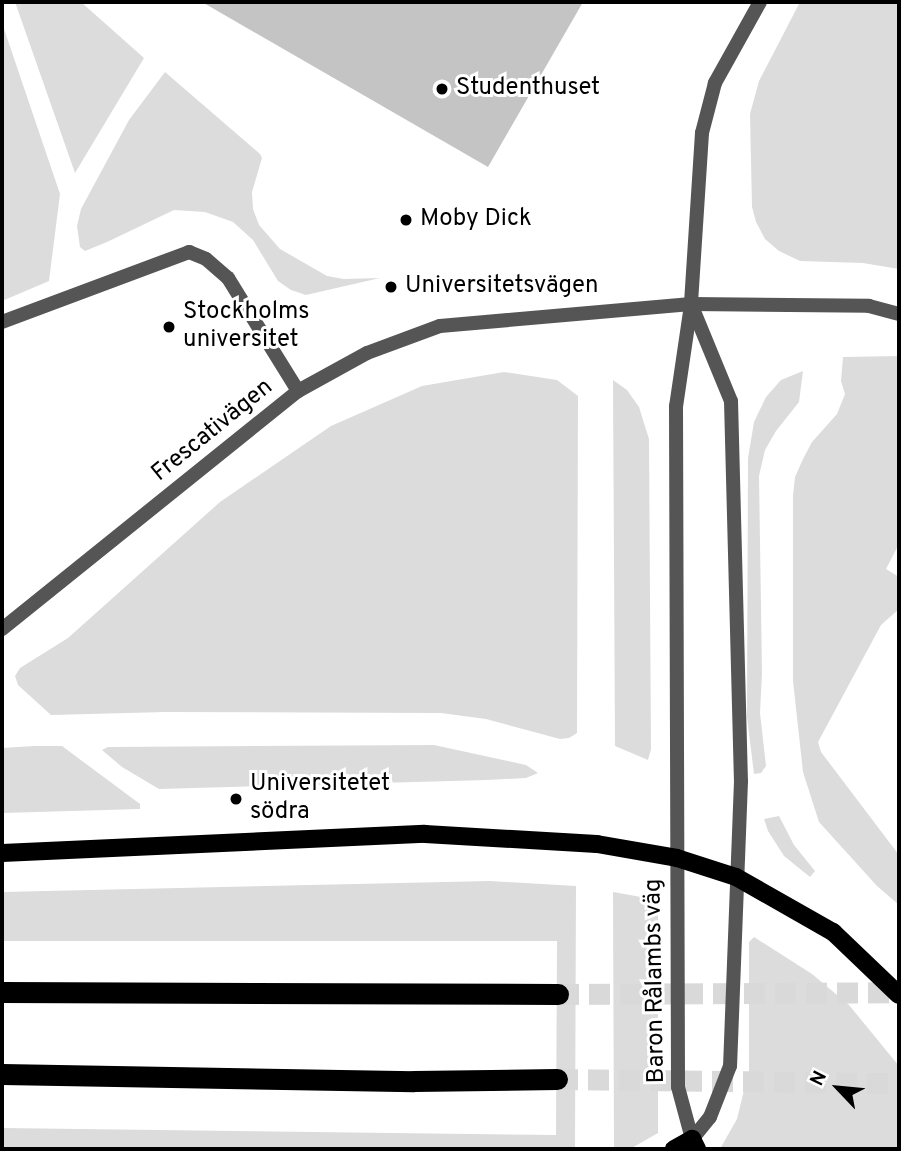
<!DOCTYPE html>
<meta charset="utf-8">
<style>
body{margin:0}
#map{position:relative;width:901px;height:1151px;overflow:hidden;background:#fff;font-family:Overpass,sans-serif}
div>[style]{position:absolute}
.green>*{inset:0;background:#dcdcdc}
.building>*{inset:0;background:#c4c4c4}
.motorway-tunnel>*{height:21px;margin-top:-10.5px;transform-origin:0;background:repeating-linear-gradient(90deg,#d9d9d9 0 21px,transparent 0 31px)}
.service>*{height:14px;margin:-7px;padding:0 7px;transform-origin:7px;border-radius:7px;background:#555}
.minor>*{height:14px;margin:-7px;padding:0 7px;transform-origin:7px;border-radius:7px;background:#555}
.tertiary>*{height:14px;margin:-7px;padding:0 7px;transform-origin:7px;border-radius:7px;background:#555}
.primary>*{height:18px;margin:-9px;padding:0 9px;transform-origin:9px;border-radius:9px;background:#000}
.motorway>*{height:21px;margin:-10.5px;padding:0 10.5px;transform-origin:10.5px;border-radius:10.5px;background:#000}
.dots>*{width:19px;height:19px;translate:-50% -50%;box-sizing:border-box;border:4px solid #fff;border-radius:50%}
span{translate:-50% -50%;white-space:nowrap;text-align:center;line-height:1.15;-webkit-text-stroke:6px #fff;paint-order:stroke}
.poi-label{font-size:24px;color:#000}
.left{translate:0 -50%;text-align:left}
.street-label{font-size:24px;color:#000}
.frame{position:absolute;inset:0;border:4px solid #000;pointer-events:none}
.north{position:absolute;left:803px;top:1053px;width:70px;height:70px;-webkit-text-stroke:5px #fff;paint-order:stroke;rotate:296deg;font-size:19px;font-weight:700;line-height:28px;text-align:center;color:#000}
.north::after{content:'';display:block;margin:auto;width:24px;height:32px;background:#000;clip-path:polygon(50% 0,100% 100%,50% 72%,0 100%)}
</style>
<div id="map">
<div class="green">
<i style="clip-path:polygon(15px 2px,81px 2px,144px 58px,75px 173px)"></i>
<i style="clip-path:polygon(800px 2px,899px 2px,899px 269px,863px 263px,800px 261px,779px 251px,765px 239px,756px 222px,752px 207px,750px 114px,759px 81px)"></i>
<i style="clip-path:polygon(2px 23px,60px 194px,49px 281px,2px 301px)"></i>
<i style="clip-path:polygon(165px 72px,260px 154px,262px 158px,252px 192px,253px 209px,259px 225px,280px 249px,327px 276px,344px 279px,380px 278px,306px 295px,291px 290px,278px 281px,253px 240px,233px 222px,205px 212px,174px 210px,107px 242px,85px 251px,80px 247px,77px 226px,81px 209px,129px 120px)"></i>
<i style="clip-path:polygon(899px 356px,899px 544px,886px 569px,899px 577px,899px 609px,881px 625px,818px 742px,821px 752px,899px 855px,899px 905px,877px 886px,819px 822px,803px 772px,793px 681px,793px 496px,795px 477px,803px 459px,812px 442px,837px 414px,845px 394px,841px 381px,843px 357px)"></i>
<i style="clip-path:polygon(803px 371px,799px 402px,776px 431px,765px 450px,759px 476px,762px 673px,760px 713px,766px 766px,761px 773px,754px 774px,747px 717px,748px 458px,754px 422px,766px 397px,781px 380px)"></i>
<i style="clip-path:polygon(504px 372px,557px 380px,578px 396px,577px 733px,569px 738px,560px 739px,486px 719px,441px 713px,165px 712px,51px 715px,18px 685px,15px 676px,20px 668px,68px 638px,220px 502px,331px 426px,422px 386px)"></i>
<i style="clip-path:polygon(613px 380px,627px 390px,639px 407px,649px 439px,651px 749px,648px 760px,615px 746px)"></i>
<i style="clip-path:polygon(434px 745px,526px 765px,538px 773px,526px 778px,487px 780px,159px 789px,122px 767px,102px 750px,108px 747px)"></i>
<i style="clip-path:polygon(34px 746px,62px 746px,140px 804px,140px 809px,2px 813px,2px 748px)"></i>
<i style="clip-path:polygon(779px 816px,794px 845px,815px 871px,810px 877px,784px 856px,768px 831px,764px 819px)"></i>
<i style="clip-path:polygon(490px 881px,576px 886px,575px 1149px,2px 1149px,2px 1128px,556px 1135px,557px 941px,2px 941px,2px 892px)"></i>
<i style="clip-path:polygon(613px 892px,658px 900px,658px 1133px,630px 1149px,614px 1149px)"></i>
<i style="clip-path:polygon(754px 937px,812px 974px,849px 1005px,899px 1066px,899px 1149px,720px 1149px,737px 1119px,749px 1070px,749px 942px)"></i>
</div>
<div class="building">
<i style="clip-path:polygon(202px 2px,583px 2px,488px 167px)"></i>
</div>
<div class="motorway-tunnel">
<i style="left:558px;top:994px;width:341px;rotate:-0.3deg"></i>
<i style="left:557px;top:1079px;width:342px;rotate:0.7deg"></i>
</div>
<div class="service">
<i style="left:2px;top:322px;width:200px;rotate:-20.5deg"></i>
<i style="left:189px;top:252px;width:18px;rotate:22deg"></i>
<i style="left:206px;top:259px;width:29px;rotate:41deg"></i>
<i style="left:228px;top:278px;width:133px;rotate:58.2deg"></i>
</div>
<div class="minor">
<i style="left:760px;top:2px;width:93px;rotate:119.1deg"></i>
<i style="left:715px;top:83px;width:52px;rotate:104.6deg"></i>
<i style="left:702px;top:133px;width:171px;rotate:93.7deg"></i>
<i style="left:691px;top:304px;width:178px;rotate:0.6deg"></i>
<i style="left:869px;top:306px;width:31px;rotate:15deg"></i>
</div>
<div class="tertiary">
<i style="left:691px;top:304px;width:105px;rotate:67.6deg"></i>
<i style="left:731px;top:401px;width:380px;rotate:88.5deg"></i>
<i style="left:741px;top:781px;width:285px;rotate:92.2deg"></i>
<i style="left:730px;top:1066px;width:55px;rotate:111.4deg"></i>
<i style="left:710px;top:1117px;width:28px;rotate:129deg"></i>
<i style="left:691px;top:305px;width:102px;rotate:98.4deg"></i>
<i style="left:676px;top:406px;width:681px;rotate:89.83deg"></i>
<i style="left:678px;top:1087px;width:54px;rotate:74.9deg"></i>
<i style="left:2px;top:629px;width:380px;rotate:-38.8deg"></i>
<i style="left:298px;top:391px;width:79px;rotate:-28.8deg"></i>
<i style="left:367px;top:353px;width:78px;rotate:-20.3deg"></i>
<i style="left:440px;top:326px;width:252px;rotate:-5deg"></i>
</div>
<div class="primary">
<i style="left:2px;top:853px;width:423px;rotate:-2.6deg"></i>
<i style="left:425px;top:834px;width:172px;rotate:3.3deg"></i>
<i style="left:597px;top:844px;width:81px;rotate:9.9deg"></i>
<i style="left:677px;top:858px;width:62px;rotate:17.9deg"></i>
<i style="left:736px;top:877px;width:112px;rotate:29.6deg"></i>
<i style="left:833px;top:932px;width:91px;rotate:43.7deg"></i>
<i style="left:674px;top:1149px;width:21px;rotate:-29deg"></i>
<i style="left:692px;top:1139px;width:11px;rotate:63deg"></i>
</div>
<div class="motorway">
<i style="left:2px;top:992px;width:556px;rotate:0.21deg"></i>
<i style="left:2px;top:1074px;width:412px;rotate:1deg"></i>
<i style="left:414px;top:1081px;width:143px;rotate:-0.8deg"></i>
</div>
<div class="dots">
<i style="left:442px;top:89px;background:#000"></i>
<i style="left:406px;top:220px;background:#000"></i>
<i style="left:391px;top:287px;background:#000"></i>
<i style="left:169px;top:327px;background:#000"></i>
<i style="left:236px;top:799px;background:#000"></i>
</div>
<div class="poi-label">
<span class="left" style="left:456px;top:89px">Studenthuset</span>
<span class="left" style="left:420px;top:220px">Moby Dick</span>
<span class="left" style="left:405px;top:287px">Universitetsvägen</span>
<span class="left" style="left:183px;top:327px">Stockholms<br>universitet</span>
<span class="left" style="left:250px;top:799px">Universitetet<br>södra</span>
</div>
<div class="street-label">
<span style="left:213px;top:431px;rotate:-39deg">Frescativägen</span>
<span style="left:656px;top:981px;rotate:-91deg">Baron Rålambs väg</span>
</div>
<div class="frame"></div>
<div class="north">N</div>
</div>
